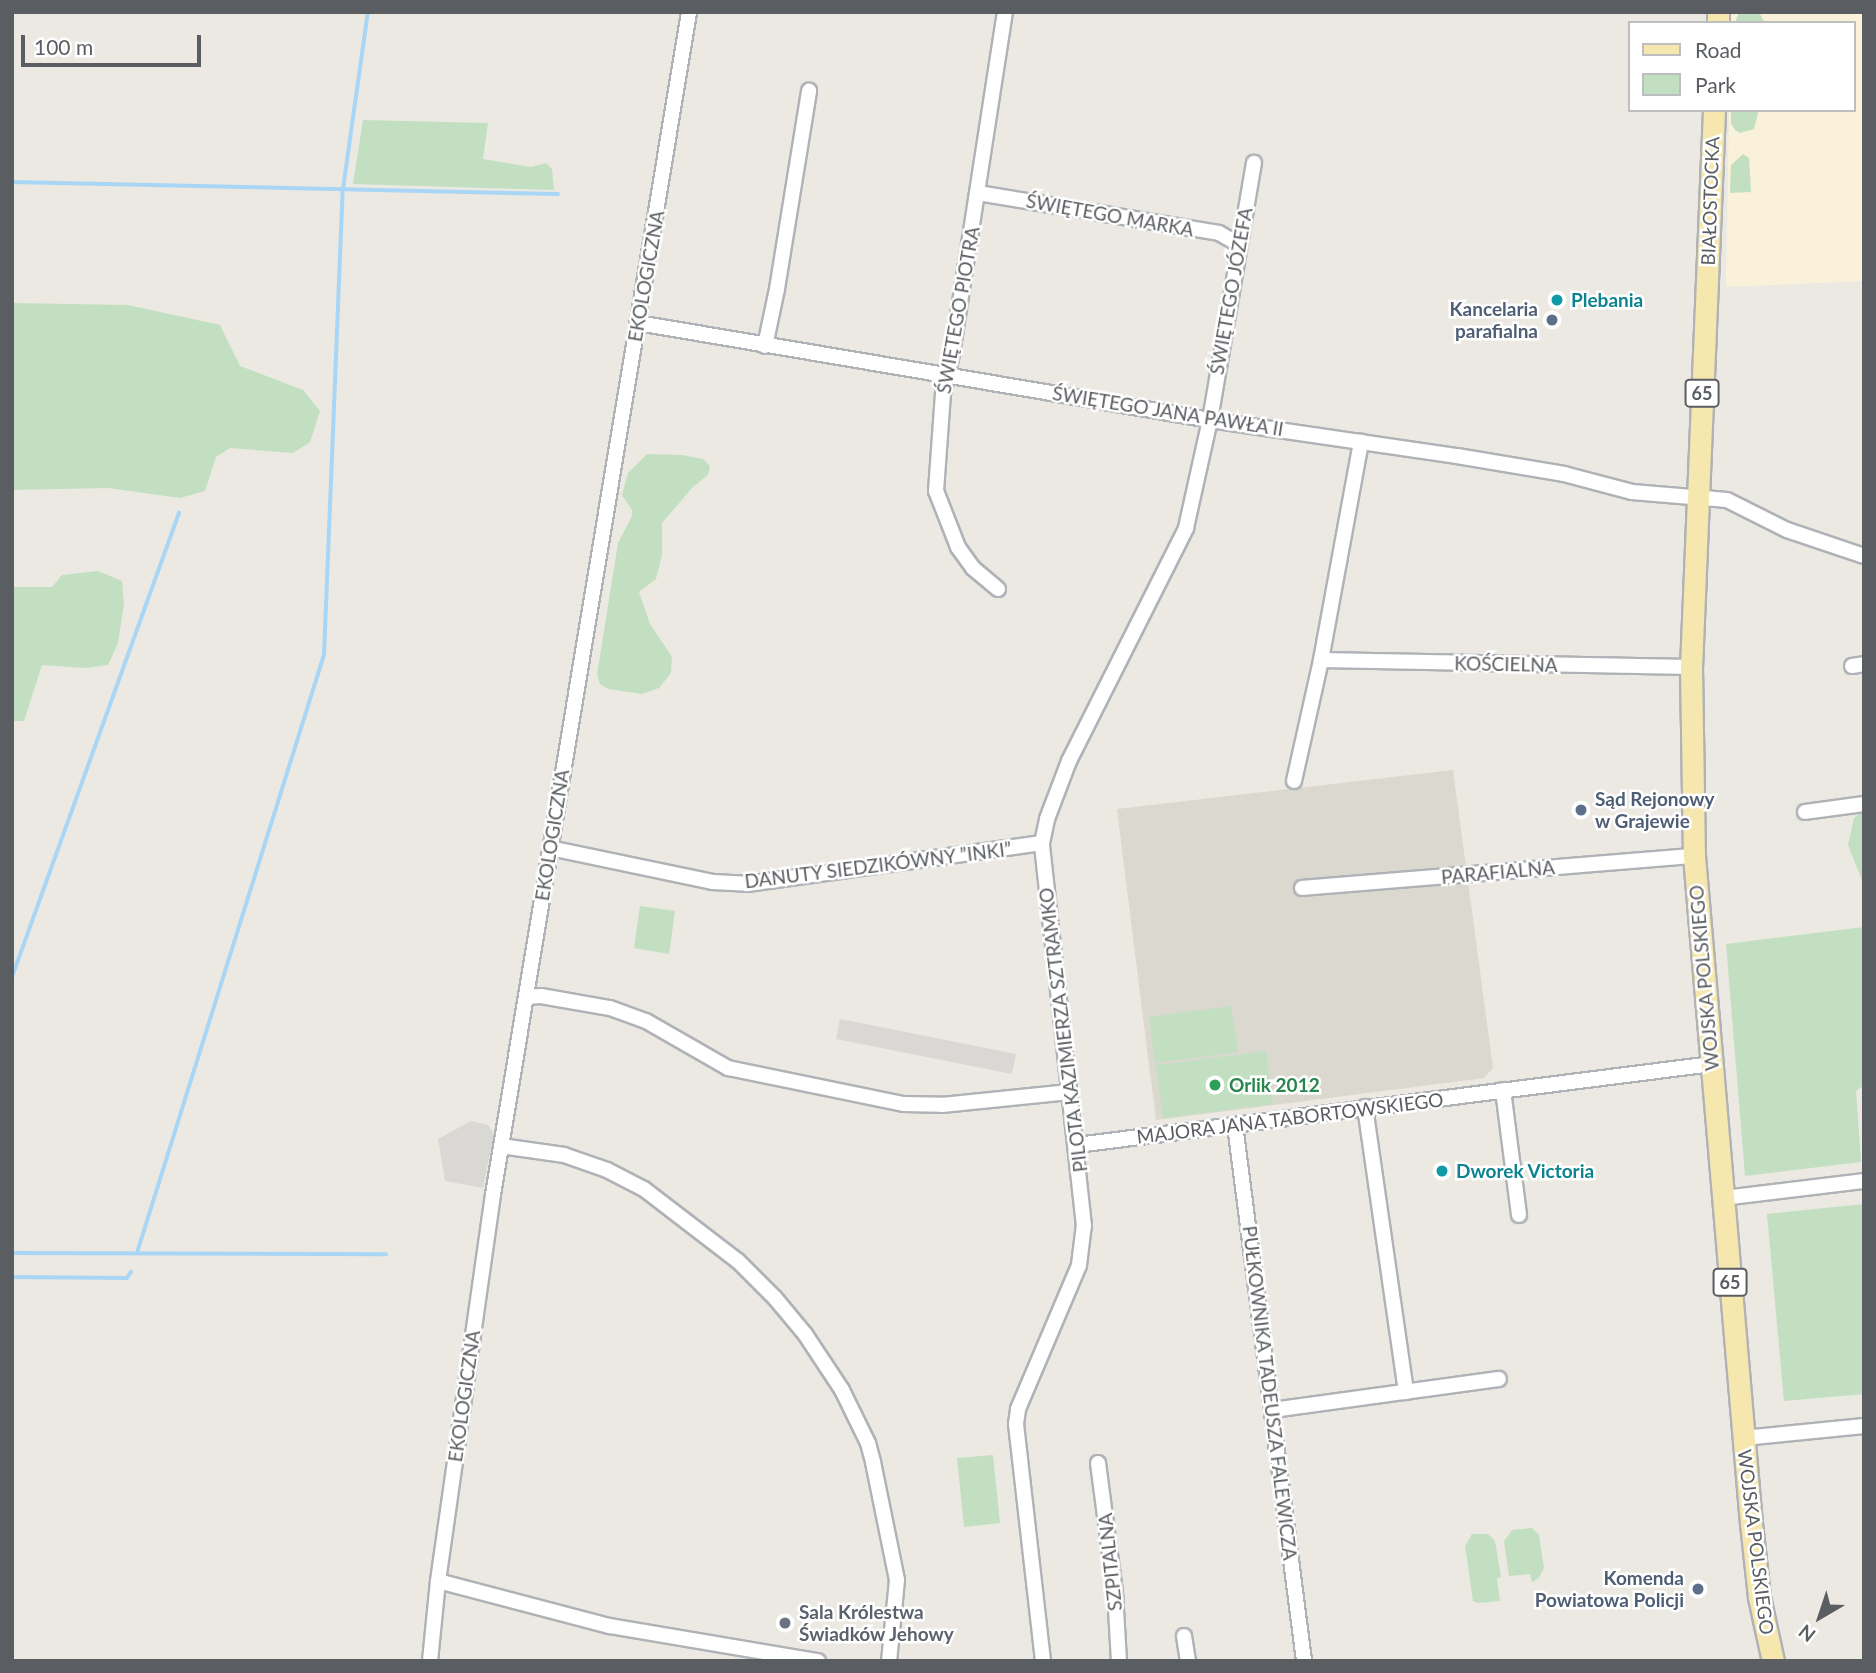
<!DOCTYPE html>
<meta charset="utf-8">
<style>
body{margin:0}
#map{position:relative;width:1876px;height:1673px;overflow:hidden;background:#ebe9e2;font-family:Lato,sans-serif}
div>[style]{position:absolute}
.commercial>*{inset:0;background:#f9f1d9}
.industrial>*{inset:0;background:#dad8d4}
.education>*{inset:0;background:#dbd8d0}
.green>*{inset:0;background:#c2e0c1}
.stream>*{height:3.5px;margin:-1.75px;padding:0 1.75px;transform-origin:1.75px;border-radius:1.75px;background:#a9d6f5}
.roads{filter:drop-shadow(2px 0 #afb2b6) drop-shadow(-2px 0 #afb2b6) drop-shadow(0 2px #afb2b6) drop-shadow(0 -2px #afb2b6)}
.street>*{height:14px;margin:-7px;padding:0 7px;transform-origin:7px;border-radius:7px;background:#fff}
.primary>*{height:21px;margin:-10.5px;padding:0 10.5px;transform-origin:10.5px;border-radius:10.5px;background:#f5e7ad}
.dots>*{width:19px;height:19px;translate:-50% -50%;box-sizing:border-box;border:4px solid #fff;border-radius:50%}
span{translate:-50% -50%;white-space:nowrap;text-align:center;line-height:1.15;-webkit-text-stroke:5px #fff;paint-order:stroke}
.shield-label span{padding:2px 5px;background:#fff;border:2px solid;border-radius:5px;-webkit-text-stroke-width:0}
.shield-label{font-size:18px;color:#5a5d61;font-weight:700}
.street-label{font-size:19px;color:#5a5d61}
.culture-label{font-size:19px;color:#0d838f;font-weight:700}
.left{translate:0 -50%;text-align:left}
.service-label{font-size:19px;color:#4e5e75;font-weight:700}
.right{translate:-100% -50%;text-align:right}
.leisure-label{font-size:19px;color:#27864d;font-weight:700}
.worship-label{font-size:19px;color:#5b616d;font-weight:700}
.frame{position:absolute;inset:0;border:14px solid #5a5d61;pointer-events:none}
.legend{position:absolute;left:1628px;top:21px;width:228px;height:91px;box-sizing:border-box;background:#fff;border:2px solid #bdbec0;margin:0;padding:9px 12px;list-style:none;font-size:21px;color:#5a5d61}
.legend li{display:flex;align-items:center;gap:14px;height:35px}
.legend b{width:35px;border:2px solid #bdbec0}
.north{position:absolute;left:1785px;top:1582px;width:70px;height:70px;-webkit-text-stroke:5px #fff;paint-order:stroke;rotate:219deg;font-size:19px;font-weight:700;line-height:28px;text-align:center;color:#5a5d61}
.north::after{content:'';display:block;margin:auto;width:24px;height:32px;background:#5a5d61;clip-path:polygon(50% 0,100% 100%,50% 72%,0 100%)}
.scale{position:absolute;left:21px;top:35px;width:180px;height:32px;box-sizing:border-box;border:4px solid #5a5d61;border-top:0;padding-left:9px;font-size:21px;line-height:24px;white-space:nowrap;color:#5a5d61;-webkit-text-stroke:5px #fff;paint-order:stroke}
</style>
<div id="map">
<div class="commercial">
<i style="clip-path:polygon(1731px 12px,1864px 12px,1864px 281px,1726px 287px,1729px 110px,1853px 110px,1853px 23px,1731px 23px)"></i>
</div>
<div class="industrial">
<i style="clip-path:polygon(840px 1019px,1016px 1054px,1012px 1074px,836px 1039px)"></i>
<i style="clip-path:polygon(471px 1121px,488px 1125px,494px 1134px,483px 1188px,445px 1181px,438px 1139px)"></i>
</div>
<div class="education">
<i style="clip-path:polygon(1453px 770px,1493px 1068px,1484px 1078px,1156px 1120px,1117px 809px)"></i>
</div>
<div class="green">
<i style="clip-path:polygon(1739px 12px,1759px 12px,1764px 22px,1735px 23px)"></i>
<i style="clip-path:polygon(1731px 110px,1759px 110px,1754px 129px,1740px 133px,1735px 130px,1731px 123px)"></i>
<i style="clip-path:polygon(363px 120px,488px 123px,483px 159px,531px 167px,546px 163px,552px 169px,554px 190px,353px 184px)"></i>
<i style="clip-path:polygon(1743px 154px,1749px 158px,1751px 192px,1730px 193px,1731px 165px)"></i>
<i style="clip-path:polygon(12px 303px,128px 305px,220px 325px,240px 366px,303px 390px,320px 411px,310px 442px,293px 453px,230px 448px,216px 457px,205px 491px,180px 498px,108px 488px,12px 490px)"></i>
<i style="clip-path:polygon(647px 454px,682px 455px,703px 459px,710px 466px,708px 475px,693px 487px,662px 523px,662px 555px,656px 579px,639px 592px,650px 624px,672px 657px,671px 673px,659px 688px,642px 694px,608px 689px,600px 684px,597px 675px,618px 543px,632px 516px,632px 510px,622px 495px,628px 473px)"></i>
<i style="clip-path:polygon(98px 571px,122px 581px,124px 604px,118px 643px,108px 665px,84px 668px,42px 665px,24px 721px,12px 721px,12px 587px,52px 587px,62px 575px)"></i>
<i style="clip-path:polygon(1861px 812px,1864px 813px,1864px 885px,1848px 845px,1854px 818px)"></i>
<i style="clip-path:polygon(640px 906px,675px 911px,669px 954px,634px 948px)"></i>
<i style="clip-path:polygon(1864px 927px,1864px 1085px,1856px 1091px,1861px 1162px,1745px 1176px,1726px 944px)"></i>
<i style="clip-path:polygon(1231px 1006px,1238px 1052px,1155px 1063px,1149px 1017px)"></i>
<i style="clip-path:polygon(1266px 1051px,1273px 1104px,1163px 1118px,1156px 1065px)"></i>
<i style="clip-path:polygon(1864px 1204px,1864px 1394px,1784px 1401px,1767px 1214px)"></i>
<i style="clip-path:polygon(993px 1455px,1000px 1523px,964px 1527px,957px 1458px)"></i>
<i style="clip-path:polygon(1532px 1528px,1539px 1535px,1544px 1568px,1539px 1578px,1532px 1582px,1530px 1574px,1509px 1576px,1504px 1541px,1512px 1530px)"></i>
<i style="clip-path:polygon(1472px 1534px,1488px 1534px,1495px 1541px,1501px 1577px,1497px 1578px,1500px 1601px,1478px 1603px,1473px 1601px,1465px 1546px)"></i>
</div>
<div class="stream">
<i style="left:12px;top:182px;width:546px;rotate:1.26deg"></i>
<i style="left:12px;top:977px;width:493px;rotate:-70.2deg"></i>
<i style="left:12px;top:1253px;width:374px;rotate:0.2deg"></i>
<i style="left:137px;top:1253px;width:627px;rotate:-72.64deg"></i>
<i style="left:324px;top:655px;width:466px;rotate:-87.7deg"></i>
<i style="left:343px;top:189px;width:179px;rotate:-82deg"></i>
<i style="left:12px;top:1277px;width:115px;rotate:0.5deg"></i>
<i style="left:127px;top:1278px;width:7px;rotate:-56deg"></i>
</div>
<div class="roads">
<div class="street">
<i style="left:978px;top:193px;width:244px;rotate:9.4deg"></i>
<i style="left:1219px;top:233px;width:22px;rotate:30deg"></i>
<i style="left:638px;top:323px;width:580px;rotate:9.62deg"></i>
<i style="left:1210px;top:420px;width:250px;rotate:8.3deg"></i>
<i style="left:1457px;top:456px;width:109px;rotate:9.5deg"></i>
<i style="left:1564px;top:474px;width:70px;rotate:14.8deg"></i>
<i style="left:1632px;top:492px;width:95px;rotate:4.8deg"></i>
<i style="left:1727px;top:500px;width:67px;rotate:26.6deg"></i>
<i style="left:1787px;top:530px;width:81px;rotate:18.7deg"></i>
<i style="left:765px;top:346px;width:58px;rotate:-78.1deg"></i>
<i style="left:777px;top:289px;width:201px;rotate:-80.8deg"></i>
<i style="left:998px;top:589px;width:33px;rotate:-140deg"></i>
<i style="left:973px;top:568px;width:26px;rotate:-126deg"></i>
<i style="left:958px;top:547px;width:60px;rotate:-111.4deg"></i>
<i style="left:936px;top:491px;width:97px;rotate:-85.9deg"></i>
<i style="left:943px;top:394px;width:41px;rotate:-77.3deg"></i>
<i style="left:952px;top:354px;width:346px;rotate:-81.2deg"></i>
<i style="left:1321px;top:660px;width:370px;rotate:1.1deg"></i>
<i style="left:1852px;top:666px;width:12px;rotate:-9deg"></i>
<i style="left:1294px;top:781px;width:124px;rotate:-77.4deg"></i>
<i style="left:1321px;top:660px;width:222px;rotate:-79.6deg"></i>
<i style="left:1805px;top:812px;width:60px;rotate:-7.7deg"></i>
<i style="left:550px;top:848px;width:167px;rotate:11.8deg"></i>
<i style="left:713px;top:882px;width:34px;rotate:3deg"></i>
<i style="left:747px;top:884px;width:298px;rotate:-7.9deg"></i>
<i style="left:1302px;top:888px;width:393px;rotate:-4.7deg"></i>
<i style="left:526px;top:997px;width:15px;rotate:-4deg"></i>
<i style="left:541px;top:996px;width:70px;rotate:9.9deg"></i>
<i style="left:610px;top:1008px;width:38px;rotate:20deg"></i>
<i style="left:646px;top:1021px;width:95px;rotate:29.8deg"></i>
<i style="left:728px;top:1068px;width:179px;rotate:11.6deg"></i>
<i style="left:903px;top:1104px;width:39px;rotate:1deg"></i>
<i style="left:942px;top:1105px;width:128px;rotate:-5.8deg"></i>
<i style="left:1503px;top:1090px;width:126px;rotate:82.7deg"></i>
<i style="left:1365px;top:1107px;width:288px;rotate:81.8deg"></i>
<i style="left:1235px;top:1125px;width:540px;rotate:82.66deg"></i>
<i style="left:1077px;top:1145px;width:640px;rotate:-7.27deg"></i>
<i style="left:501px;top:1146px;width:64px;rotate:8.1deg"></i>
<i style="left:564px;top:1155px;width:46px;rotate:19.2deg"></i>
<i style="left:607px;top:1170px;width:42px;rotate:27.2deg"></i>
<i style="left:644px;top:1189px;width:118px;rotate:37.5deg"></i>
<i style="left:738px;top:1261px;width:52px;rotate:45deg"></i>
<i style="left:775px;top:1298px;width:47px;rotate:50.2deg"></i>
<i style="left:805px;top:1334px;width:67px;rotate:56.5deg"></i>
<i style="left:842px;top:1390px;width:59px;rotate:63.9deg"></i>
<i style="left:868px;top:1443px;width:20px;rotate:75deg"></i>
<i style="left:873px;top:1462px;width:120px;rotate:78.5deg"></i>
<i style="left:897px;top:1580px;width:81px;rotate:95.6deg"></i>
<i style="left:1723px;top:1198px;width:142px;rotate:-6.9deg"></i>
<i style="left:1272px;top:1410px;width:229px;rotate:-7.8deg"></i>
<i style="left:1743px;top:1438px;width:122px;rotate:-5.7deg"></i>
<i style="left:1098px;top:1463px;width:130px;rotate:82.5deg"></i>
<i style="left:1115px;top:1592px;width:69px;rotate:86.7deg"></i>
<i style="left:438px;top:1581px;width:178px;rotate:14.7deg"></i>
<i style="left:610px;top:1626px;width:211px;rotate:9.6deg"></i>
<i style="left:1184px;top:1636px;width:25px;rotate:81deg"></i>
<i style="left:430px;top:1661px;width:80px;rotate:-84.3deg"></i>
<i style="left:438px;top:1581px;width:390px;rotate:-81.9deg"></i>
<i style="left:493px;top:1195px;width:1199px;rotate:-80.59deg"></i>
<i style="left:1043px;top:1661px;width:239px;rotate:-96.5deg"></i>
<i style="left:1016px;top:1424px;width:15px;rotate:-82deg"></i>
<i style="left:1018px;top:1409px;width:156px;rotate:-67deg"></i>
<i style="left:1079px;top:1265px;width:39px;rotate:-83deg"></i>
<i style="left:1084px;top:1226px;width:385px;rotate:-96.3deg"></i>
<i style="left:1042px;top:843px;width:25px;rotate:-78deg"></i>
<i style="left:1047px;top:819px;width:62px;rotate:-69.2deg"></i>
<i style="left:1069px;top:761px;width:261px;rotate:-63.3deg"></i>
<i style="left:1186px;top:528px;width:111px;rotate:-77.5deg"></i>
<i style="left:1210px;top:420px;width:261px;rotate:-80.3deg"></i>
</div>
<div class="primary">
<i style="left:1718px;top:23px;width:11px;rotate:-90deg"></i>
<i style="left:1714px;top:110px;width:557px;rotate:92.36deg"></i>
<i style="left:1691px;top:667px;width:189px;rotate:89.1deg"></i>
<i style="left:1694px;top:856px;width:669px;rotate:85.12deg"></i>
<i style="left:1751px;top:1523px;width:74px;rotate:83.8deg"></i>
<i style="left:1759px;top:1597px;width:66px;rotate:77.7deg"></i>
</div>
</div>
<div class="dots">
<i style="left:1557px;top:300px;background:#0f9aa8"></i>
<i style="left:1552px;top:320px;background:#5c6f8a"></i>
<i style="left:1581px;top:810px;background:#5c6f8a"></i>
<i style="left:1215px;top:1085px;background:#2e9e5b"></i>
<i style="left:1442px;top:1171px;background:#0f9aa8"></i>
<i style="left:1698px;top:1589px;background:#5c6f8a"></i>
<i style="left:785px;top:1623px;background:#6b7280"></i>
</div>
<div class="shield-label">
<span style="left:1702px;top:393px">65</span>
<span style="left:1730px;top:1282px">65</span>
</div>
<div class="street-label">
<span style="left:1710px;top:201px;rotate:-88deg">BIAŁOSTOCKA</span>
<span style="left:1110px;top:215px;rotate:10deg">ŚWIĘTEGO MARKA</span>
<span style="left:646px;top:276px;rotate:-80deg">EKOLOGICZNA</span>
<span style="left:1231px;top:291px;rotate:-80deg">ŚWIĘTEGO JÓZEFA</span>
<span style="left:958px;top:310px;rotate:-80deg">ŚWIĘTEGO PIOTRA</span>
<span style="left:1168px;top:411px;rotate:9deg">ŚWIĘTEGO JANA PAWŁA II</span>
<span style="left:1506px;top:664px;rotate:1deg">KOŚCIELNA</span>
<span style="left:552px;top:835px;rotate:-81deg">EKOLOGICZNA</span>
<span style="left:878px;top:865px;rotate:-7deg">DANUTY SIEDZIKÓWNY ”INKI”</span>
<span style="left:1498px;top:872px;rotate:-5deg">PARAFIALNA</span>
<span style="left:1704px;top:978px;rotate:-95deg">WOJSKA POLSKIEGO</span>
<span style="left:1063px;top:1030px;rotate:-97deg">PILOTA KAZIMIERZA SZTRAMKO</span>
<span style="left:1290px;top:1118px;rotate:-7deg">MAJORA JANA TABORTOWSKIEGO</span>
<span style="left:1270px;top:1393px;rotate:83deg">PUŁKOWNIKA TADEUSZA FALEWICZA</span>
<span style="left:464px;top:1396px;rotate:-82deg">EKOLOGICZNA</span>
<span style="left:1756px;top:1542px;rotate:83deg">WOJSKA POLSKIEGO</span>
<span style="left:1110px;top:1562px;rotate:-96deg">SZPITALNA</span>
</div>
<div class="culture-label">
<span class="left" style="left:1571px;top:300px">Plebania</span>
<span class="left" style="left:1456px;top:1171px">Dworek Victoria</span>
</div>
<div class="service-label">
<span class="right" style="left:1538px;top:320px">Kancelaria<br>parafialna</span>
<span class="left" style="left:1595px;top:810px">Sąd Rejonowy<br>w Grajewie</span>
<span class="right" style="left:1684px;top:1589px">Komenda<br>Powiatowa Policji</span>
</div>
<div class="leisure-label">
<span class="left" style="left:1229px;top:1085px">Orlik 2012</span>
</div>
<div class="worship-label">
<span class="left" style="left:799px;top:1623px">Sala Królestwa<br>Świadków Jehowy</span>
</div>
<div class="frame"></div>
<ul class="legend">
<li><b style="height:9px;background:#f5e7ad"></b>Road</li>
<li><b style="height:19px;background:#c2e0c1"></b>Park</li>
</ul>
<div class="north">N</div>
<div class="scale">100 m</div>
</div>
